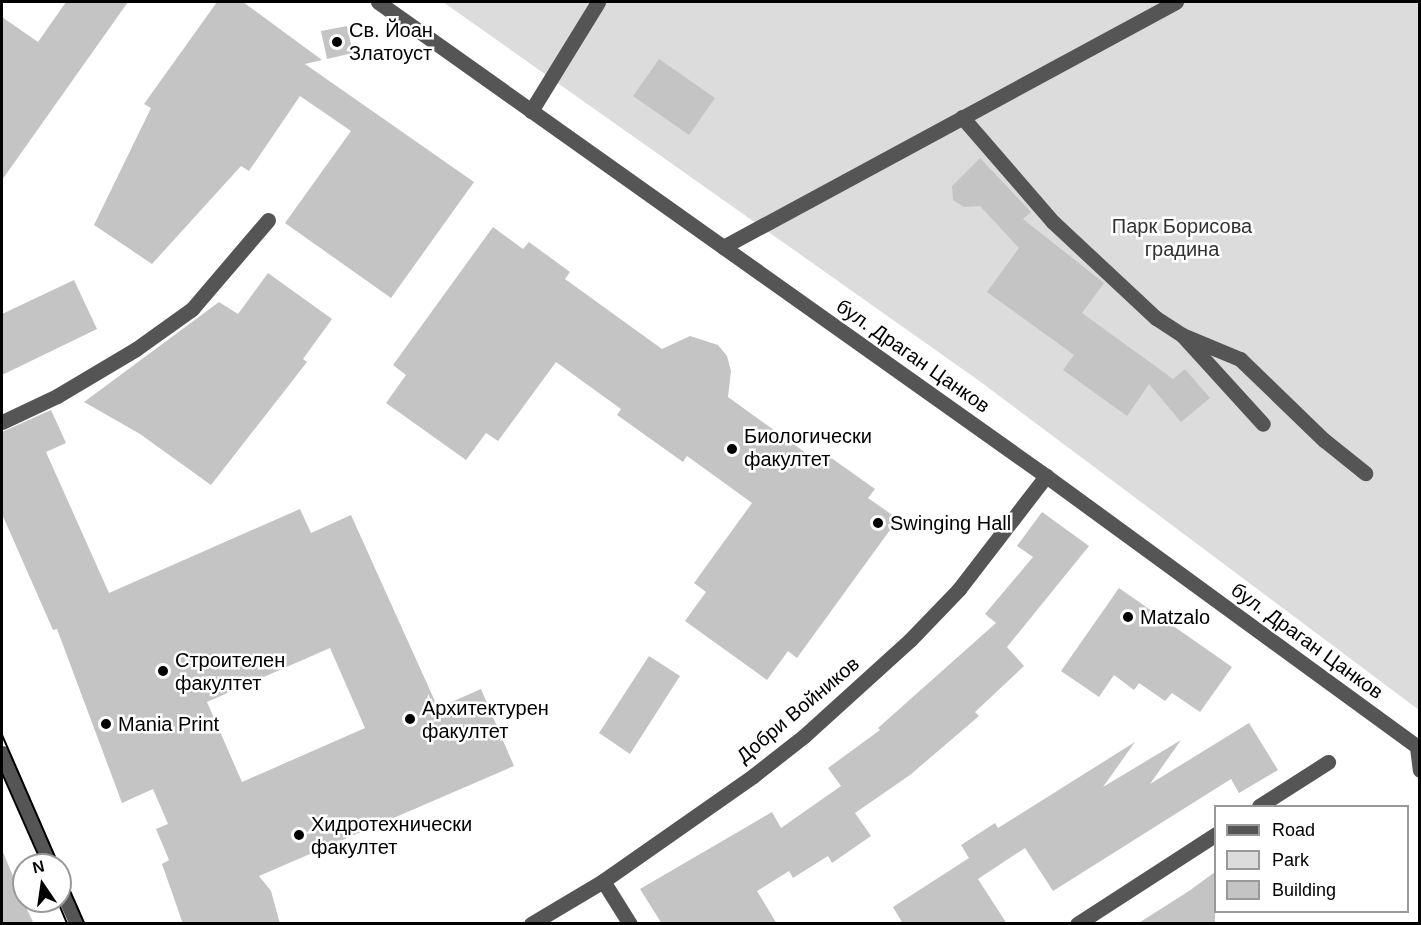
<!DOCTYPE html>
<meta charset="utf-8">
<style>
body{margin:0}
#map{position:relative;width:1421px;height:925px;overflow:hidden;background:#fff;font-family:Helvetica,sans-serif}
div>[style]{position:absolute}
.green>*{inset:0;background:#dcdcdc}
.building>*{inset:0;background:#c4c4c4}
.minor>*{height:15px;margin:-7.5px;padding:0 7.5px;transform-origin:7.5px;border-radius:7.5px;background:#555}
.tram>*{height:1.5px;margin:-0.75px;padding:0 0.75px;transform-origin:0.75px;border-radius:0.75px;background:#000}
.dots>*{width:16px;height:16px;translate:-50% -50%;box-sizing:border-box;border:3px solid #fff;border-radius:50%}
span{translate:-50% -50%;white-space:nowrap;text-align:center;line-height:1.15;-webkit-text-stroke:5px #fff;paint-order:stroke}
.poi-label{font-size:20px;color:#000}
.left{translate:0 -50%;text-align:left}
.park-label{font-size:20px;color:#333}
.street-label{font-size:20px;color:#000}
.frame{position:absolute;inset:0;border:3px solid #000;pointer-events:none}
.legend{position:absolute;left:1214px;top:805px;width:195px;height:108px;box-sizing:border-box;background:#fff;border:2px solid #999;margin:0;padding:8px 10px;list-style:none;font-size:18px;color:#000}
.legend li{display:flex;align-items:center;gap:12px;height:30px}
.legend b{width:30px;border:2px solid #999}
.north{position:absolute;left:12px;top:853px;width:60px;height:60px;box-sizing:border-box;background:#fff;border:2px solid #999;border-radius:50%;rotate:347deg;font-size:16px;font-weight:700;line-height:24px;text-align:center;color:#000}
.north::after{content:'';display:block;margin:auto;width:21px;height:27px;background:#000;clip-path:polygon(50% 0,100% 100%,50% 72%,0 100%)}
</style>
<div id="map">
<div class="green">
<i style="clip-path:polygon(443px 2px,1419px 2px,1419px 710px,978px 380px)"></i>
</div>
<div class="building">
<i style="clip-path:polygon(66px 2px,128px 2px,2px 180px,2px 17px,38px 42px)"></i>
<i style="clip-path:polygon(217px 2px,243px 2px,322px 60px,305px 64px,474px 182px,391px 298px,285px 223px,351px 131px,300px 96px,249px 171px,241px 166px,152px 264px,94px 225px,151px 108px,144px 104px)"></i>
<i style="clip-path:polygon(347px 26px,353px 53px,327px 59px,321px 31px)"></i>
<i style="clip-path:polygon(659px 59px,715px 98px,689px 135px,633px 96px)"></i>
<i style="clip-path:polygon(980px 158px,1031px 212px,1023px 219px,1104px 283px,1082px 313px,1173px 379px,1185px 369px,1210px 398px,1181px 422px,1149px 384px,1127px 416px,1063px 370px,1074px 355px,987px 292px,1019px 248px,980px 206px,964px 207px,953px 200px,952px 186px)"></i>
<i style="clip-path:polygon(493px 227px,523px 249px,529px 242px,570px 272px,565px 279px,662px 349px,690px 336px,718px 345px,727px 356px,731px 371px,728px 397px,824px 466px,830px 457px,875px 489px,868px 498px,898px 519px,797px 658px,788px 651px,767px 680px,685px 621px,706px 592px,694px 583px,752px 503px,687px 456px,683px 462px,617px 415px,621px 409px,556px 362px,498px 441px,486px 433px,466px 460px,386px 403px,406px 375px,393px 365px)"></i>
<i style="clip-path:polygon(268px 273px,332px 319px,303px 359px,307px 362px,211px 485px,140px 434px,84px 402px,219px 302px,238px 314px)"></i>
<i style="clip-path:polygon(74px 280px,97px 329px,2px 375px,2px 314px)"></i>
<i style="clip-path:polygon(evenodd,51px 410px,66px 443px,46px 452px,109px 593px,300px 509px,311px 533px,351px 515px,438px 708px,481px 689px,514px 766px,259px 876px,271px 891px,280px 924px,183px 924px,162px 864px,169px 860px,156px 829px,168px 824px,153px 789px,122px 803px,57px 629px,53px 630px,2px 514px,2px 432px,51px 410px,330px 648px,365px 728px,242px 782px,207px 702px,330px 648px)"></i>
<i style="clip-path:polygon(1042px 512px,1089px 546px,1007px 647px,1024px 666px,975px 712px,979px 716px,910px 775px,855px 813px,871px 836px,832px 863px,828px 856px,793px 878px,789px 871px,757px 891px,777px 924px,662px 924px,640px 889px,772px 812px,781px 828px,841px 786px,828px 768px,880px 730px,878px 728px,996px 623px,985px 614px,1033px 557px,1017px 546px)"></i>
<i style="clip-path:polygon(1119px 588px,1232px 667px,1200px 712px,1172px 693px,1165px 701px,1139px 683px,1134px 690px,1114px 675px,1099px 697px,1061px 671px)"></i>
<i style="clip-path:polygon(649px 656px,680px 676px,630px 754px,599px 733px)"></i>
<i style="clip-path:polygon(1249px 723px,1278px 770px,1239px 793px,1231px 779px,1053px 891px,1025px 848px,978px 879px,1007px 924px,903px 924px,893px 907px,969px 858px,961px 845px,995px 823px,998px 828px,1135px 742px,1103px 787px,1181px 740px,1150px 784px)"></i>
<i style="clip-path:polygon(2px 850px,26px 907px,34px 924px,2px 924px)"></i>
<i style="clip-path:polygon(1215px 872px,1215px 924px,1137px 924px,1189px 891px)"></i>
</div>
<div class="minor">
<i style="left:378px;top:2px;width:819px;rotate:35.36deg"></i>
<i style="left:1046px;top:476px;width:463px;rotate:36.1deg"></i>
<i style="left:531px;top:111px;width:128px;rotate:-58.4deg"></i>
<i style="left:962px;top:117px;width:139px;rotate:49.1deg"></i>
<i style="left:1053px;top:222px;width:141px;rotate:43deg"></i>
<i style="left:1156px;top:318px;width:31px;rotate:33deg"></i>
<i style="left:1182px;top:335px;width:63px;rotate:22.5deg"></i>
<i style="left:1240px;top:359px;width:117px;rotate:44deg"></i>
<i style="left:1324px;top:440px;width:53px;rotate:38.8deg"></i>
<i style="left:723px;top:247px;width:515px;rotate:-28.41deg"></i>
<i style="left:1182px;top:335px;width:120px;rotate:47.7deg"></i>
<i style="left:2px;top:422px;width:61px;rotate:-25.3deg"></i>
<i style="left:57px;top:396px;width:92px;rotate:-30.7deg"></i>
<i style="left:136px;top:349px;width:69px;rotate:-35.5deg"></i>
<i style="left:192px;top:309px;width:117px;rotate:-49.5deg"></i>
<i style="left:1417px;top:747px;width:23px;rotate:83deg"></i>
<i style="left:2px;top:753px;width:122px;rotate:66.4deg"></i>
<i style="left:1259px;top:806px;width:82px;rotate:-32.5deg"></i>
<i style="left:603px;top:881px;width:51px;rotate:57.9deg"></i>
<i style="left:60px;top:886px;width:42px;rotate:65.9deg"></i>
<i style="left:531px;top:924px;width:84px;rotate:-30.8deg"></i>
<i style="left:603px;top:881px;width:183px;rotate:-35deg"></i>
<i style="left:753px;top:776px;width:65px;rotate:-38.1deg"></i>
<i style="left:804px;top:736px;width:143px;rotate:-42.2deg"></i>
<i style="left:910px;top:640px;width:71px;rotate:-46.1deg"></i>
<i style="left:959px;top:589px;width:143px;rotate:-52.4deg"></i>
<i style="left:1077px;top:924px;width:166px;rotate:-32.9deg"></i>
</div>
<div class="tram">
<i style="left:2px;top:734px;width:143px;rotate:66.5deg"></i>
<i style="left:2px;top:772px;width:102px;rotate:66.2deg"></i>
<i style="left:60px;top:867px;width:62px;rotate:66.3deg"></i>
<i style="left:58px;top:901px;width:25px;rotate:67deg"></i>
</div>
<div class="dots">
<i style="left:337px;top:42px;background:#000"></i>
<i style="left:732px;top:449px;background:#000"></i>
<i style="left:878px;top:523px;background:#000"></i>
<i style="left:1128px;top:617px;background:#000"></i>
<i style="left:163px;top:671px;background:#000"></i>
<i style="left:410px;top:719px;background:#000"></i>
<i style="left:106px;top:724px;background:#000"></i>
<i style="left:299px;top:835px;background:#000"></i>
</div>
<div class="poi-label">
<span class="left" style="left:349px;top:42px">Св. Йоан<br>Златоуст</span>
<span class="left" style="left:744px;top:448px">Биологически<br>факултет</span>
<span class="left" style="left:890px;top:523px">Swinging Hall</span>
<span class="left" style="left:1140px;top:617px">Matzalo</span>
<span class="left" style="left:175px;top:672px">Строителен<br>факултет</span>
<span class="left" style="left:422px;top:720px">Архитектурен<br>факултет</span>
<span class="left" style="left:118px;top:724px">Mania Print</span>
<span class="left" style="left:311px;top:836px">Хидротехнически<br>факултет</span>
</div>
<div class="park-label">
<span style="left:1182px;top:238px">Парк Борисова<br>градина</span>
</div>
<div class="street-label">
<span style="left:913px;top:356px;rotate:35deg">бул. Драган Цанков</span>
<span style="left:1307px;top:641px;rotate:36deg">бул. Драган Цанков</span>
<span style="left:798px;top:710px;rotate:-40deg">Добри Войников</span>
</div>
<div class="frame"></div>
<ul class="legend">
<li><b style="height:8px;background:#555"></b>Road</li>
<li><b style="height:16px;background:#dcdcdc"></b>Park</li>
<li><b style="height:16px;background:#c4c4c4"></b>Building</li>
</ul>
<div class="north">N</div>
</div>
